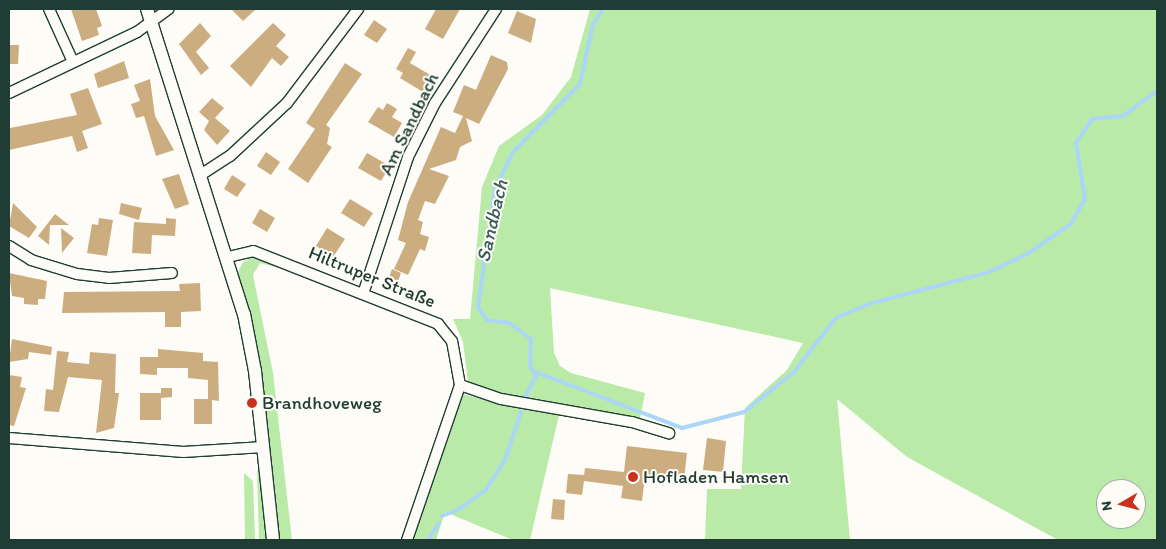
<!DOCTYPE html>
<meta charset="utf-8">
<style>
body{margin:0}
#map{position:relative;width:1166px;height:549px;overflow:hidden;background:#fdfcf7;font-family:Itim,sans-serif}
div>[style]{position:absolute}
.green>*{inset:0;background:#baeaa8}
.stream>*{height:4px;margin:-2px;padding:0 2px;transform-origin:2px;border-radius:2px;background:#acd6f7}
.building>*{inset:0;background:#ccad80}
.roads{filter:drop-shadow(1px 0 #1f3d34) drop-shadow(-1px 0 #1f3d34) drop-shadow(0 1px #1f3d34) drop-shadow(0 -1px #1f3d34)}
.minor>*{height:10px;margin:-5px;padding:0 5px;transform-origin:5px;border-radius:5px;background:#fdfcf7}
.tertiary>*{height:12px;margin:-6px;padding:0 6px;transform-origin:6px;border-radius:6px;background:#fdfcf7}
.dots>*{width:14px;height:14px;translate:-50% -50%;box-sizing:border-box;border:2px solid #fdfcf7;border-radius:50%}
span{translate:-50% -50%;white-space:nowrap;text-align:center;line-height:1.15;-webkit-text-stroke:4px #fdfcf7;paint-order:stroke}
.street-label{font-size:19px;color:#1f3d34}
.poi-label{font-size:19px;color:#1f3d34}
.left{translate:0 -50%;text-align:left}
.water-label{font-size:20px;color:#3b5c5b;font-style:italic}
.frame{position:absolute;inset:0;border:10px solid #1f3d34;pointer-events:none}
.north{position:absolute;left:1096px;top:479px;width:50px;height:50px;box-sizing:border-box;background:#fdfcf7;border:1px solid #a4b0a9;border-radius:50%;rotate:262deg;font-size:14px;font-weight:700;line-height:20px;text-align:center;color:#1f3d34}
.north::after{content:'';display:block;margin:auto;width:18px;height:22px;background:#c8321e;clip-path:polygon(50% 0,100% 100%,50% 72%,0 100%)}
</style>
<div id="map">
<div class="green">
<i style="clip-path:polygon(evenodd,590px 9px,1157px 9px,1157px 540px,1058px 540px,907px 457px,837px 399px,850px 540px,705px 540px,707px 489px,741px 489px,745px 408px,787px 370px,803px 343px,550px 288px,554px 353px,560px 366px,571px 373px,645px 393px,640px 419px,584px 408px,559px 415px,530px 540px,513px 540px,445px 512px,436px 540px,412px 540px,462px 394px,529px 410px,531px 403px,501px 397px,468px 382px,463px 342px,453px 319px,470px 319px,482px 187px,499px 146px,542px 115px,571px 77px,590px 9px,1106px 489px,1136px 489px,1136px 519px,1106px 519px,1106px 489px)"></i>
<i style="clip-path:polygon(255px 256px,289px 266px,287px 270px,260px 263px,253px 275px,273px 373px,292px 540px,278px 540px,261px 374px,238px 272px,243px 262px)"></i>
<i style="clip-path:polygon(257px 470px,261px 480px,267px 540px,259px 540px)"></i>
<i style="clip-path:polygon(244px 473px,253px 481px,255px 540px,245px 540px)"></i>
</div>
<div class="stream">
<i style="left:533px;top:371px;width:160px;rotate:20.9deg"></i>
<i style="left:682px;top:428px;width:64px;rotate:-14.5deg"></i>
<i style="left:744px;top:412px;width:64px;rotate:-38.7deg"></i>
<i style="left:794px;top:372px;width:68px;rotate:-52.1deg"></i>
<i style="left:836px;top:318px;width:36px;rotate:-23deg"></i>
<i style="left:869px;top:304px;width:124px;rotate:-14.9deg"></i>
<i style="left:989px;top:272px;width:42px;rotate:-25.3deg"></i>
<i style="left:1027px;top:254px;width:53px;rotate:-34.3deg"></i>
<i style="left:1071px;top:224px;width:29px;rotate:-61deg"></i>
<i style="left:1085px;top:199px;width:57px;rotate:-99.1deg"></i>
<i style="left:1076px;top:143px;width:29px;rotate:-56deg"></i>
<i style="left:1092px;top:119px;width:31px;rotate:-6deg"></i>
<i style="left:1123px;top:116px;width:42px;rotate:-36.3deg"></i>
<i style="left:524px;top:399px;width:26px;rotate:-62deg"></i>
<i style="left:536px;top:376px;width:13px;rotate:-119deg"></i>
<i style="left:530px;top:365px;width:26px;rotate:-88deg"></i>
<i style="left:531px;top:339px;width:27px;rotate:-144deg"></i>
<i style="left:509px;top:323px;width:22px;rotate:-172deg"></i>
<i style="left:487px;top:320px;width:16px;rotate:-125deg"></i>
<i style="left:478px;top:307px;width:119px;rotate:-81.8deg"></i>
<i style="left:495px;top:189px;width:41px;rotate:-64.1deg"></i>
<i style="left:513px;top:152px;width:95px;rotate:-45.4deg"></i>
<i style="left:580px;top:84px;width:61px;rotate:-77.8deg"></i>
<i style="left:593px;top:24px;width:18px;rotate:-56deg"></i>
<i style="left:442px;top:516px;width:17px;rotate:-21deg"></i>
<i style="left:458px;top:510px;width:34px;rotate:-36deg"></i>
<i style="left:486px;top:490px;width:36px;rotate:-58deg"></i>
<i style="left:505px;top:460px;width:51px;rotate:-71.6deg"></i>
<i style="left:428px;top:540px;width:20px;rotate:-57deg"></i>
</div>
<div class="building">
<i style="clip-path:polygon(71px 9px,96px 9px,102px 26px,97px 28px,99px 35px,82px 41px)"></i>
<i style="clip-path:polygon(231px 9px,256px 9px,243px 21px)"></i>
<i style="clip-path:polygon(436px 9px,460px 9px,443px 39px,425px 29px)"></i>
<i style="clip-path:polygon(517px 11px,536px 19px,531px 43px,508px 33px)"></i>
<i style="clip-path:polygon(374px 20px,387px 29px,377px 43px,364px 35px)"></i>
<i style="clip-path:polygon(200px 23px,211px 36px,196px 52px,209px 68px,201px 75px,179px 44px)"></i>
<i style="clip-path:polygon(273px 23px,286px 35px,276px 46px,289px 57px,281px 66px,272px 58px,251px 87px,230px 66px)"></i>
<i style="clip-path:polygon(9px 45px,19px 45px,18px 64px,9px 64px)"></i>
<i style="clip-path:polygon(408px 48px,416px 52px,410px 63px,432px 76px,423px 92px,400px 78px,403px 73px,396px 69px)"></i>
<i style="clip-path:polygon(491px 55px,507px 62px,508px 69px,479px 124px,466px 118px,472px 141px,460px 147px,456px 160px,429px 169px,449px 176px,435px 204px,425px 201px,418px 220px,423px 222px,420px 234px,429px 237px,425px 251px,420px 249px,408px 275px,394px 269px,406px 243px,398px 240px,408px 202px,441px 127px,455px 133px,463px 116px,453px 112px,464px 85px,476px 90px)"></i>
<i style="clip-path:polygon(124px 61px,129px 78px,98px 88px,94px 74px)"></i>
<i style="clip-path:polygon(345px 63px,362px 74px,326px 125px,330px 128px,327px 144px,332px 147px,308px 183px,288px 169px,315px 129px,306px 123px)"></i>
<i style="clip-path:polygon(150px 79px,155px 116px,174px 150px,156px 156px,144px 116px,136px 118px,131px 104px,140px 101px,134px 85px)"></i>
<i style="clip-path:polygon(88px 88px,102px 124px,82px 131px,88px 148px,77px 152px,72px 136px,9px 150px,10px 128px,77px 115px,70px 94px)"></i>
<i style="clip-path:polygon(212px 98px,224px 108px,215px 118px,230px 131px,217px 145px,204px 130px,209px 121px,199px 112px)"></i>
<i style="clip-path:polygon(387px 103px,397px 109px,392px 117px,402px 123px,394px 137px,368px 122px,378px 107px,383px 110px)"></i>
<i style="clip-path:polygon(266px 152px,280px 162px,271px 175px,257px 166px)"></i>
<i style="clip-path:polygon(367px 153px,390px 166px,381px 181px,358px 168px)"></i>
<i style="clip-path:polygon(179px 174px,189px 204px,175px 209px,162px 179px)"></i>
<i style="clip-path:polygon(232px 175px,246px 184px,237px 197px,224px 189px)"></i>
<i style="clip-path:polygon(350px 199px,373px 213px,364px 227px,341px 213px)"></i>
<i style="clip-path:polygon(13px 203px,37px 227px,29px 238px,9px 226px)"></i>
<i style="clip-path:polygon(121px 203px,142px 208px,139px 220px,119px 214px)"></i>
<i style="clip-path:polygon(260px 209px,275px 218px,267px 232px,252px 223px)"></i>
<i style="clip-path:polygon(55px 214px,69px 225px,50px 225px,49px 245px,38px 236px)"></i>
<i style="clip-path:polygon(99px 218px,113px 220px,107px 256px,87px 253px,92px 224px,98px 225px)"></i>
<i style="clip-path:polygon(166px 218px,176px 219px,175px 236px,152px 235px,151px 254px,132px 253px,134px 222px,166px 224px)"></i>
<i style="clip-path:polygon(61px 228px,74px 238px,62px 253px)"></i>
<i style="clip-path:polygon(327px 228px,345px 239px,333px 257px,316px 246px)"></i>
<i style="clip-path:polygon(392px 269px,401px 273px,397px 284px,388px 280px)"></i>
<i style="clip-path:polygon(9px 273px,47px 281px,45px 299px,38px 299px,38px 305px,24px 304px,24px 298px,12px 296px)"></i>
<i style="clip-path:polygon(200px 283px,201px 311px,181px 312px,181px 327px,165px 327px,165px 312px,62px 313px,64px 292px,180px 291px,179px 284px)"></i>
<i style="clip-path:polygon(12px 339px,52px 347px,51px 355px,29px 352px,28px 359px,9px 362px)"></i>
<i style="clip-path:polygon(158px 349px,203px 353px,203px 361px,218px 362px,219px 401px,212px 400px,212px 424px,194px 424px,194px 399px,208px 399px,208px 380px,188px 378px,188px 368px,157px 368px,157px 375px,140px 374px,140px 357px,158px 357px)"></i>
<i style="clip-path:polygon(57px 351px,69px 352px,67px 362px,89px 364px,90px 352px,116px 354px,115px 393px,119px 393px,114px 428px,96px 433px,102px 380px,68px 377px,59px 412px,44px 411px,46px 389px,53px 390px)"></i>
<i style="clip-path:polygon(9px 375px,22px 377px,20px 387px,26px 388px,14px 426px,9px 425px)"></i>
<i style="clip-path:polygon(161px 388px,172px 388px,172px 397px,161px 398px)"></i>
<i style="clip-path:polygon(140px 393px,161px 393px,161px 420px,140px 420px)"></i>
<i style="clip-path:polygon(707px 438px,726px 441px,723px 472px,703px 470px)"></i>
<i style="clip-path:polygon(627px 446px,687px 453px,684px 480px,645px 476px,642px 501px,621px 498px,623px 486px,584px 481px,582px 495px,566px 493px,568px 474px,584px 475px,585px 468px,624px 472px)"></i>
<i style="clip-path:polygon(553px 499px,565px 500px,564px 520px,551px 519px)"></i>
</div>
<div class="roads">
<div class="minor">
<i style="left:49px;top:9px;width:58px;rotate:65.6deg"></i>
<i style="left:9px;top:93px;width:142px;rotate:-25.5deg"></i>
<i style="left:137px;top:32px;width:39px;rotate:-36deg"></i>
<i style="left:202px;top:174px;width:33px;rotate:-33deg"></i>
<i style="left:230px;top:156px;width:78px;rotate:-42.9deg"></i>
<i style="left:287px;top:103px;width:118px;rotate:-52.9deg"></i>
<i style="left:9px;top:246px;width:26px;rotate:32deg"></i>
<i style="left:31px;top:260px;width:48px;rotate:16.9deg"></i>
<i style="left:77px;top:274px;width:32px;rotate:7deg"></i>
<i style="left:109px;top:278px;width:63px;rotate:-4.5deg"></i>
<i style="left:228px;top:257px;width:26px;rotate:-13deg"></i>
<i style="left:253px;top:251px;width:199px;rotate:21.5deg"></i>
<i style="left:438px;top:324px;width:22px;rotate:51deg"></i>
<i style="left:452px;top:341px;width:45px;rotate:79.7deg"></i>
<i style="left:364px;top:291px;width:141px;rotate:-71.8deg"></i>
<i style="left:408px;top:157px;width:60px;rotate:-63.4deg"></i>
<i style="left:435px;top:103px;width:112px;rotate:-57deg"></i>
<i style="left:9px;top:438px;width:175px;rotate:4.6deg"></i>
<i style="left:183px;top:452px;width:81px;rotate:-3.5deg"></i>
<i style="left:407px;top:540px;width:164px;rotate:-71.1deg"></i>
<i style="left:460px;top:385px;width:43px;rotate:18.9deg"></i>
<i style="left:501px;top:399px;width:133px;rotate:10deg"></i>
<i style="left:632px;top:422px;width:39px;rotate:17deg"></i>
</div>
<div class="tertiary">
<i style="left:147px;top:9px;width:320px;rotate:72.4deg"></i>
<i style="left:244px;top:314px;width:58px;rotate:79.1deg"></i>
<i style="left:255px;top:371px;width:170px;rotate:83.9deg"></i>
</div>
</div>
<div class="dots">
<i style="left:252px;top:403px;background:#c8321e"></i>
<i style="left:633px;top:477px;background:#c8321e"></i>
</div>
<div class="street-label">
<span style="left:409px;top:124px;rotate:-64deg">Am Sandbach</span>
<span style="left:372px;top:277px;rotate:22deg">Hiltruper Straße</span>
</div>
<div class="poi-label">
<span class="left" style="left:262px;top:403px">Brandhoveweg</span>
<span class="left" style="left:643px;top:477px">Hofladen Hamsen</span>
</div>
<div class="water-label">
<span style="left:492px;top:221px;rotate:-77deg">Sandbach</span>
</div>
<div class="frame"></div>
<div class="north">N</div>
</div>
